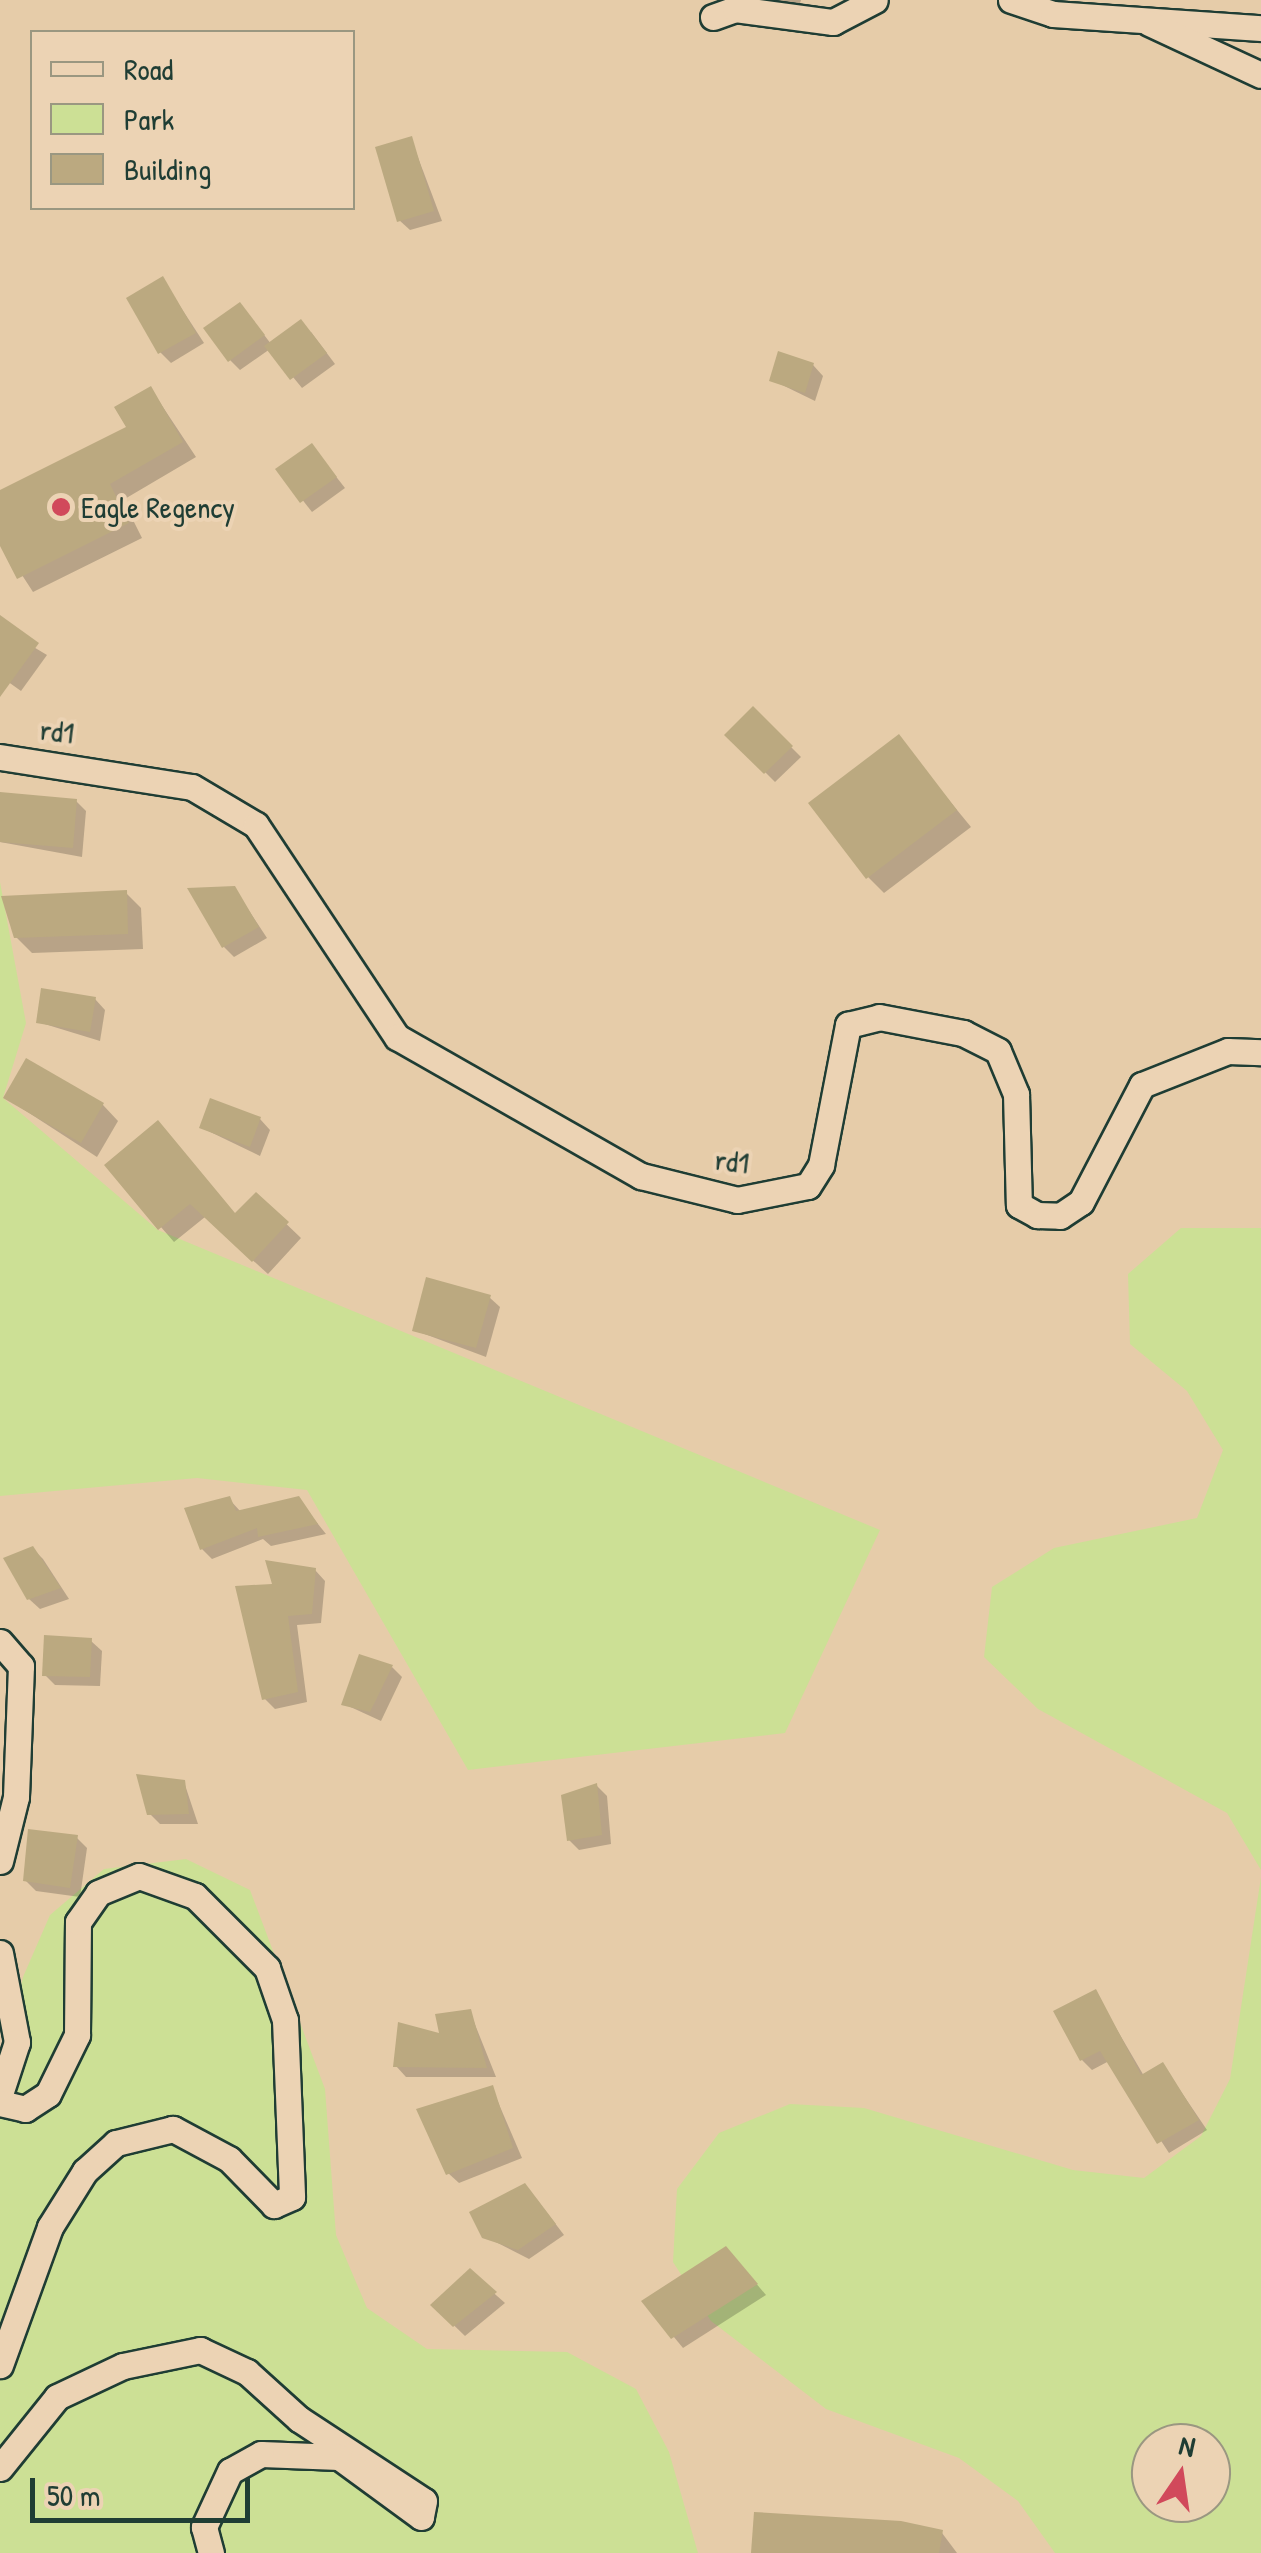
<!DOCTYPE html>
<style>
body{margin:0}
#map{position:relative;width:1261px;height:2553px;overflow:hidden;background:#e6cca9;font-family:"Patrick Hand",sans-serif}
div>[style]{position:absolute}
.green>*{inset:0;background:#cce095}
.shadow>*{inset:0;background:#0003}
.building>*{inset:0;background:#bba980}
.roads{filter:drop-shadow(2px 0 #1f3d34) drop-shadow(-2px 0 #1f3d34) drop-shadow(0 2px #1f3d34) drop-shadow(0 -2px #1f3d34)}
.minor>*{height:25px;margin:-12.5px;padding:0 12.5px;transform-origin:12.5px;border-radius:12.5px;background:#ecd3b4}
.dots>*{width:28px;height:28px;translate:-50% -50%;box-sizing:border-box;border:5px solid #ecd3b4;border-radius:50%}
span{translate:-50% -50%;white-space:nowrap;text-align:center;line-height:1.15;-webkit-text-stroke:8px #ecd3b4;paint-order:stroke}
.poi-label{font-size:30px;color:#1f3d34}
.left{translate:0 -50%;text-align:left}
.street-label{font-size:30px;color:#1f3d34}
.legend{position:absolute;left:30px;top:30px;width:325px;height:180px;box-sizing:border-box;background:#ecd3b4;border:2px solid #9a9781;margin:0;padding:12px 18px;list-style:none;font-size:30px;color:#1f3d34}
.legend li{display:flex;align-items:center;gap:20px;height:50px}
.legend b{width:50px;border:2px solid #9a9781}
.north{position:absolute;left:1131px;top:2423px;width:100px;height:100px;box-sizing:border-box;background:#ecd3b4;border:2px solid #9a9781;border-radius:50%;rotate:13deg;font-size:28px;font-weight:700;line-height:40px;text-align:center;color:#1f3d34}
.north::after{content:'';display:block;margin:auto;width:35px;height:45px;background:#d1495b;clip-path:polygon(50% 0,100% 100%,50% 72%,0 100%)}
.scale{position:absolute;left:30px;top:2478px;width:220px;height:45px;box-sizing:border-box;border:5px solid #1f3d34;border-top:0;padding-left:12px;font-size:30px;line-height:35px;white-space:nowrap;color:#1f3d34;-webkit-text-stroke:8px #ecd3b4;paint-order:stroke}
</style>
<div id="map">
<div class="green">
<i style="clip-path:polygon(0 882px,26px 1023px,3px 1098px,158px 1230px,880px 1530px,785px 1733px,468px 1770px,307px 1490px,197px 1478px,0 1496px)"></i>
<i style="clip-path:polygon(1181px 1228px,1261px 1228px,1261px 1870px,1227px 1813px,1038px 1709px,984px 1657px,992px 1587px,1054px 1548px,1197px 1518px,1223px 1450px,1187px 1391px,1130px 1344px,1128px 1274px)"></i>
<i style="clip-path:polygon(186px 1859px,250px 1890px,325px 2089px,336px 2235px,367px 2308px,427px 2349px,567px 2352px,636px 2389px,669px 2452px,698px 2553px,0 2553px,0 2066px,23px 1977px,50px 1915px,104px 1869px)"></i>
<i style="clip-path:polygon(evenodd,1261px 1877px,1261px 2553px,1055px 2553px,1018px 2501px,959px 2458px,826px 2409px,711px 2321px,673px 2262px,677px 2189px,719px 2133px,790px 2104px,864px 2108px,1073px 2170px,1144px 2178px,1201px 2136px,1230px 2079px,1261px 1877px,1151px 2443px,1211px 2443px,1211px 2503px,1151px 2503px,1151px 2443px)"></i>
</div>
<div class="shadow">
<i style="clip-path:polygon(748px 0,801px 0,797px 13px)"></i>
<i style="clip-path:polygon(411px 139px,442px 221px,410px 230px,399px 220px)"></i>
<i style="clip-path:polygon(163px 280px,204px 343px,171px 363px,160px 352px)"></i>
<i style="clip-path:polygon(249px 315px,271px 344px,311px 332px,335px 364px,302px 388px,270px 349px,240px 370px,230px 360px)"></i>
<i style="clip-path:polygon(813px 365px,823px 376px,815px 401px,772px 380px)"></i>
<i style="clip-path:polygon(151px 389px,196px 457px,123px 500px,142px 538px,33px 592px,0 541px,0 493px,129px 428px)"></i>
<i style="clip-path:polygon(312px 446px,345px 488px,312px 512px,279px 470px)"></i>
<i style="clip-path:polygon(0 627px,47px 655px,21px 691px,0 676px)"></i>
<i style="clip-path:polygon(753px 709px,801px 757px,775px 782px,728px 735px)"></i>
<i style="clip-path:polygon(898px 738px,971px 827px,884px 893px,868px 877px)"></i>
<i style="clip-path:polygon(76px 801px,86px 811px,82px 857px,0 842px,0 822px)"></i>
<i style="clip-path:polygon(234px 888px,267px 938px,234px 957px,224px 947px)"></i>
<i style="clip-path:polygon(126px 893px,141px 908px,143px 949px,32px 953px,16px 937px)"></i>
<i style="clip-path:polygon(95px 999px,105px 1010px,100px 1041px,38px 1022px)"></i>
<i style="clip-path:polygon(6px 1098px,103px 1105px,118px 1121px,97px 1157px)"></i>
<i style="clip-path:polygon(260px 1119px,270px 1130px,260px 1156px,202px 1128px)"></i>
<i style="clip-path:polygon(107px 1165px,237px 1216px,256px 1195px,301px 1238px,268px 1274px,205px 1217px,174px 1242px)"></i>
<i style="clip-path:polygon(489px 1297px,500px 1307px,486px 1357px,414px 1330px)"></i>
<i style="clip-path:polygon(229px 1499px,241px 1512px,298px 1499px,326px 1534px,271px 1546px,263px 1539px,212px 1559px,202px 1549px)"></i>
<i style="clip-path:polygon(32px 1548px,43px 1559px,69px 1599px,40px 1609px,29px 1599px)"></i>
<i style="clip-path:polygon(315px 1570px,325px 1581px,321px 1623px,297px 1625px,307px 1702px,275px 1709px,265px 1699px,275px 1587px)"></i>
<i style="clip-path:polygon(91px 1641px,102px 1651px,100px 1686px,55px 1685px,45px 1675px)"></i>
<i style="clip-path:polygon(392px 1667px,402px 1677px,381px 1721px,344px 1704px)"></i>
<i style="clip-path:polygon(184px 1782px,198px 1824px,160px 1824px,150px 1814px)"></i>
<i style="clip-path:polygon(597px 1786px,607px 1796px,611px 1844px,579px 1850px,569px 1840px)"></i>
<i style="clip-path:polygon(77px 1838px,87px 1848px,80px 1897px,36px 1891px,25px 1880px)"></i>
<i style="clip-path:polygon(1095px 1992px,1144px 2076px,1163px 2065px,1207px 2130px,1169px 2153px,1109px 2061px,1092px 2070px,1082px 2060px)"></i>
<i style="clip-path:polygon(470px 2012px,496px 2077px,406px 2077px,396px 2066px)"></i>
<i style="clip-path:polygon(492px 2088px,522px 2158px,459px 2183px,448px 2173px)"></i>
<i style="clip-path:polygon(535px 2197px,564px 2235px,529px 2259px,484px 2236px)"></i>
<i style="clip-path:polygon(736px 2260px,766px 2295px,683px 2348px,645px 2302px)"></i>
<i style="clip-path:polygon(470px 2272px,505px 2303px,465px 2336px,433px 2305px)"></i>
<i style="clip-path:polygon(942px 2533px,957px 2553px,754px 2553px)"></i>
</div>
<div class="building">
<i style="clip-path:polygon(412px 136px,434px 211px,397px 222px,375px 147px)"></i>
<i style="clip-path:polygon(163px 276px,196px 333px,158px 354px,126px 298px)"></i>
<i style="clip-path:polygon(240px 302px,265px 335px,228px 362px,203px 328px)"></i>
<i style="clip-path:polygon(301px 319px,327px 353px,290px 380px,264px 346px)"></i>
<i style="clip-path:polygon(778px 351px,814px 363px,805px 393px,769px 381px)"></i>
<i style="clip-path:polygon(151px 386px,183px 442px,110px 484px,129px 523px,17px 579px,0 546px,0 490px,126px 427px,114px 407px)"></i>
<i style="clip-path:polygon(312px 443px,337px 477px,300px 503px,275px 469px)"></i>
<i style="clip-path:polygon(0 615px,39px 643px,0 697px)"></i>
<i style="clip-path:polygon(753px 706px,793px 746px,764px 774px,724px 735px)"></i>
<i style="clip-path:polygon(899px 734px,957px 810px,866px 879px,808px 803px)"></i>
<i style="clip-path:polygon(0 792px,77px 799px,73px 848px,0 842px)"></i>
<i style="clip-path:polygon(235px 886px,259px 927px,222px 948px,187px 888px)"></i>
<i style="clip-path:polygon(127px 890px,128px 934px,14px 938px,1px 896px)"></i>
<i style="clip-path:polygon(41px 988px,96px 997px,90px 1032px,36px 1023px)"></i>
<i style="clip-path:polygon(26px 1058px,104px 1103px,81px 1143px,3px 1098px)"></i>
<i style="clip-path:polygon(210px 1098px,261px 1117px,250px 1147px,199px 1128px)"></i>
<i style="clip-path:polygon(158px 1120px,235px 1213px,256px 1192px,289px 1222px,252px 1262px,190px 1204px,158px 1230px,104px 1165px)"></i>
<i style="clip-path:polygon(426px 1277px,491px 1295px,476px 1348px,412px 1331px)"></i>
<i style="clip-path:polygon(230px 1496px,236px 1511px,299px 1496px,318px 1524px,258px 1537px,257px 1528px,200px 1550px,184px 1508px)"></i>
<i style="clip-path:polygon(33px 1546px,61px 1588px,27px 1600px,3px 1558px)"></i>
<i style="clip-path:polygon(265px 1560px,316px 1568px,312px 1614px,288px 1616px,298px 1692px,262px 1700px,235px 1586px,272px 1584px)"></i>
<i style="clip-path:polygon(44px 1635px,92px 1638px,90px 1677px,42px 1676px)"></i>
<i style="clip-path:polygon(359px 1654px,393px 1665px,370px 1712px,341px 1705px)"></i>
<i style="clip-path:polygon(136px 1774px,185px 1780px,189px 1814px,147px 1815px)"></i>
<i style="clip-path:polygon(597px 1783px,602px 1835px,567px 1841px,561px 1795px)"></i>
<i style="clip-path:polygon(28px 1829px,78px 1835px,70px 1888px,23px 1881px)"></i>
<i style="clip-path:polygon(1096px 1989px,1141px 2075px,1163px 2062px,1199px 2120px,1157px 2144px,1100px 2051px,1080px 2061px,1053px 2011px)"></i>
<i style="clip-path:polygon(471px 2009px,487px 2068px,393px 2067px,398px 2022px,439px 2033px,435px 2014px)"></i>
<i style="clip-path:polygon(493px 2085px,513px 2148px,446px 2175px,416px 2109px)"></i>
<i style="clip-path:polygon(525px 2183px,556px 2224px,518px 2250px,482px 2238px,469px 2212px)"></i>
<i style="clip-path:polygon(726px 2246px,758px 2284px,671px 2339px,641px 2301px)"></i>
<i style="clip-path:polygon(470px 2268px,497px 2292px,453px 2327px,430px 2305px)"></i>
<i style="clip-path:polygon(754px 2512px,901px 2521px,943px 2530px,939px 2553px,751px 2553px)"></i>
</div>
<div class="roads">
<div class="minor">
<i style="left:1011px;top:0;width:44px;rotate:18.4deg"></i>
<i style="left:1053px;top:14px;width:208px;rotate:3.9deg"></i>
<i style="left:713px;top:17px;width:23px;rotate:-20deg"></i>
<i style="left:735px;top:9px;width:99px;rotate:7.6deg"></i>
<i style="left:833px;top:22px;width:47px;rotate:-27.6deg"></i>
<i style="left:1149px;top:23px;width:123px;rotate:24.9deg"></i>
<i style="left:0;top:757px;width:194px;rotate:8.9deg"></i>
<i style="left:192px;top:787px;width:74px;rotate:30.7deg"></i>
<i style="left:256px;top:825px;width:255px;rotate:56.4deg"></i>
<i style="left:397px;top:1037px;width:281px;rotate:29.7deg"></i>
<i style="left:641px;top:1176px;width:99px;rotate:14deg"></i>
<i style="left:737px;top:1200px;width:72px;rotate:-11.2deg"></i>
<i style="left:808px;top:1186px;width:25px;rotate:-58deg"></i>
<i style="left:821px;top:1165px;width:143px;rotate:-79.1deg"></i>
<i style="left:848px;top:1025px;width:32px;rotate:-14deg"></i>
<i style="left:879px;top:1017px;width:86px;rotate:10.8deg"></i>
<i style="left:963px;top:1033px;width:39px;rotate:27deg"></i>
<i style="left:998px;top:1051px;width:47px;rotate:67.3deg"></i>
<i style="left:1016px;top:1094px;width:111px;rotate:88.5deg"></i>
<i style="left:1019px;top:1205px;width:21px;rotate:29deg"></i>
<i style="left:1037px;top:1215px;width:23px;rotate:2deg"></i>
<i style="left:1060px;top:1216px;width:25px;rotate:-34deg"></i>
<i style="left:1081px;top:1202px;width:132px;rotate:-62.5deg"></i>
<i style="left:1142px;top:1085px;width:92px;rotate:-21.6deg"></i>
<i style="left:1228px;top:1051px;width:33px;rotate:2deg"></i>
<i style="left:0;top:1642px;width:32px;rotate:49deg"></i>
<i style="left:21px;top:1666px;width:131px;rotate:92.2deg"></i>
<i style="left:16px;top:1797px;width:66px;rotate:104deg"></i>
<i style="left:0;top:1953px;width:91px;rotate:79.2deg"></i>
<i style="left:17px;top:2042px;width:55px;rotate:108.1deg"></i>
<i style="left:0;top:2103px;width:26px;rotate:13deg"></i>
<i style="left:25px;top:2109px;width:27px;rotate:-33deg"></i>
<i style="left:48px;top:2094px;width:66px;rotate:-63.8deg"></i>
<i style="left:77px;top:2035px;width:113px;rotate:-89.5deg"></i>
<i style="left:78px;top:1922px;width:35px;rotate:-55deg"></i>
<i style="left:98px;top:1893px;width:44px;rotate:-22.5deg"></i>
<i style="left:139px;top:1876px;width:59px;rotate:19.7deg"></i>
<i style="left:195px;top:1896px;width:102px;rotate:45deg"></i>
<i style="left:267px;top:1968px;width:55px;rotate:70.9deg"></i>
<i style="left:285px;top:2020px;width:177px;rotate:87.7deg"></i>
<i style="left:292px;top:2197px;width:20px;rotate:156deg"></i>
<i style="left:274px;top:2205px;width:64px;rotate:-134.4deg"></i>
<i style="left:229px;top:2159px;width:64px;rotate:-151.8deg"></i>
<i style="left:173px;top:2129px;width:59px;rotate:166.2deg"></i>
<i style="left:116px;top:2143px;width:42px;rotate:137.9deg"></i>
<i style="left:85px;top:2171px;width:66px;rotate:122deg"></i>
<i style="left:50px;top:2227px;width:147px;rotate:109.9deg"></i>
<i style="left:0;top:2468px;width:91px;rotate:-51.2deg"></i>
<i style="left:57px;top:2397px;width:73px;rotate:-25.2deg"></i>
<i style="left:123px;top:2366px;width:79px;rotate:-11.7deg"></i>
<i style="left:200px;top:2350px;width:52px;rotate:25.1deg"></i>
<i style="left:247px;top:2372px;width:70px;rotate:42.1deg"></i>
<i style="left:299px;top:2419px;width:149px;rotate:33.3deg"></i>
<i style="left:424px;top:2501px;width:16px;rotate:101deg"></i>
<i style="left:421px;top:2517px;width:102px;rotate:-143.8deg"></i>
<i style="left:339px;top:2457px;width:78px;rotate:-177.8deg"></i>
<i style="left:261px;top:2454px;width:35px;rotate:151deg"></i>
<i style="left:230px;top:2471px;width:62px;rotate:114.9deg"></i>
<i style="left:204px;top:2527px;width:27px;rotate:75deg"></i>
</div>
</div>
<div class="dots">
<i style="left:61px;top:507px;background:#d1495b"></i>
</div>
<div class="poi-label">
<span class="left" style="left:81px;top:507px">Eagle Regency</span>
</div>
<div class="street-label">
<span style="left:57px;top:731px;rotate:7deg">rd1</span>
<span style="left:732px;top:1161px;rotate:7deg">rd1</span>
</div>
<ul class="legend">
<li><b style="height:12px;background:#ecd3b4"></b>Road</li>
<li><b style="height:28px;background:#cce095"></b>Park</li>
<li><b style="height:28px;background:#bba980"></b>Building</li>
</ul>
<div class="north">N</div>
<div class="scale">50 m</div>
</div>
